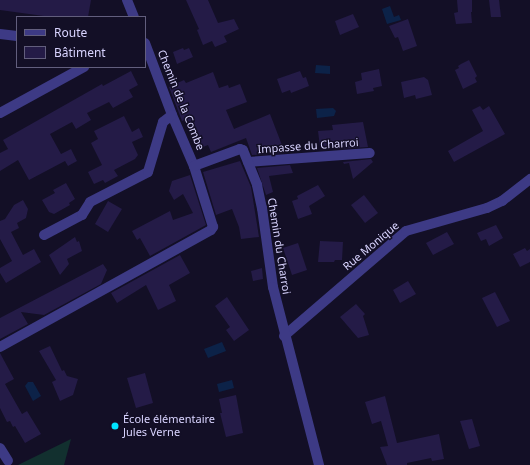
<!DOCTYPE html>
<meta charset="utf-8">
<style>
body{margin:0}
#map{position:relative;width:530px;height:465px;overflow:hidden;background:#130f26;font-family:"Noto Sans",sans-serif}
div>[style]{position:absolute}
.green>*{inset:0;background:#12302f}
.water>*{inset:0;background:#0c2248}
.building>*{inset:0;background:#241b47}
.minor>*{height:10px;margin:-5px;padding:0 5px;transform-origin:5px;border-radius:5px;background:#3d3a85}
.dots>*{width:11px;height:11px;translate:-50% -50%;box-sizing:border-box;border:2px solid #130f26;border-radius:50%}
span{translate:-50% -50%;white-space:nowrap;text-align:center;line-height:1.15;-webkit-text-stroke:3px #130f26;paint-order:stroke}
.street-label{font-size:11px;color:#d9d4ff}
.poi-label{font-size:11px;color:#d9d4ff}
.left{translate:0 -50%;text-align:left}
.legend{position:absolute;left:16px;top:16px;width:130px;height:52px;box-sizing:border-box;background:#130f26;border:1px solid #625e7d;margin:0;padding:5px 7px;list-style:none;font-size:12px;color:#d9d4ff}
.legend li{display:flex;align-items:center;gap:8px;height:20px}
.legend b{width:20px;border:1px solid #625e7d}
</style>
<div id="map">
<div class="green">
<i style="clip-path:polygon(71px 439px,64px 465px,18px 465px)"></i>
</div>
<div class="water">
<i style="clip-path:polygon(390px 6px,394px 17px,399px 15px,401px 20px,387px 24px,382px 9px)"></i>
<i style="clip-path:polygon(316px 65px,330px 66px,330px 74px,315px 73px)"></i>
<i style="clip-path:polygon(333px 108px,336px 111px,334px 116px,317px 118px,316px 109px)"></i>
<i style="clip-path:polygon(222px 342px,226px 351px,208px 358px,204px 349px)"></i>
<i style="clip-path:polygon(232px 380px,234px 388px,219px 392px,217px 384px)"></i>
<i style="clip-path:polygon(28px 382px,33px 382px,41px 396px,33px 401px,25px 386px)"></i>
</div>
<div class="building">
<i style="clip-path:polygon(0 0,91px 0,88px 17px,51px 17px,0 10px)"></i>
<i style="clip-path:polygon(186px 0,208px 0,218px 23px,234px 19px,239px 29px,224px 36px,227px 42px,215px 47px,212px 41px,203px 45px,197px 30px,199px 29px)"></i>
<i style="clip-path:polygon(457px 0,472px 0,472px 12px,471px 12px,472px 23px,456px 24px,454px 13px,458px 12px)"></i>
<i style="clip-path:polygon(489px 0,499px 0,501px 17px,491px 17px)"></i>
<i style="clip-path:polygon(353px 14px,359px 27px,340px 35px,335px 21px)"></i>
<i style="clip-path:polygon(408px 19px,417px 46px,403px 51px,398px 37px,395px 38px,389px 26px)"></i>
<i style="clip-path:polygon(183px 48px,184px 50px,189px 48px,193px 57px,177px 64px,173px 52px)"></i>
<i style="clip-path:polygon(469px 60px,477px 76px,475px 78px,477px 82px,463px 89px,455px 70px,459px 68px,458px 66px,461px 64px)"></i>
<i style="clip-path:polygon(379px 69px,382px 86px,373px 88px,374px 91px,357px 94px,355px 82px,362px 80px,361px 73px)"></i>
<i style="clip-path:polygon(131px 71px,138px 85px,129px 90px,133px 97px,113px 108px,109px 102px,87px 113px,91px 120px,76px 129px,72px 122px,50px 134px,61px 154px,71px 149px,77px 161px,68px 166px,65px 161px,29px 180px,18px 160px,0 171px,0 153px,8px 149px,3px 140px,102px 84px,103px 86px)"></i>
<i style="clip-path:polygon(300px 71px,303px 78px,306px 77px,309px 86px,291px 93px,290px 90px,282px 93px,277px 79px)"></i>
<i style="clip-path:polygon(213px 72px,219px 88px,228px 85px,229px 88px,240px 84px,247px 102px,226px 110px,234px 129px,270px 114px,285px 153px,252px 155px,246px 138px,211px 152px,208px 145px,198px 149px,187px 119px,182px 121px,169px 87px,184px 80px,186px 83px)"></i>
<i style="clip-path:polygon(424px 77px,428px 80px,432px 95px,416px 99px,415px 95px,404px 98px,401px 82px)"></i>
<i style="clip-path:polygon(480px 106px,483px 110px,489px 106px,505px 134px,454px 162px,448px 151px,483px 131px,472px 110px)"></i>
<i style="clip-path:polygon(124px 116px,132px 132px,139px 128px,143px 137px,132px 142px,138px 155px,135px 159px,114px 170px,118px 176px,105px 183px,103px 180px,94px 184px,88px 172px,102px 165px,91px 143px,98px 139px,94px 131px)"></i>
<i style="clip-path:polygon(363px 122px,368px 147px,338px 149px,333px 148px,332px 146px,320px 147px,318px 131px,333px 130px,332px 125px)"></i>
<i style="clip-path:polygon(371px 159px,373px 162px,353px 179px,349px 163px,344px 164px,343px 162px)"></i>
<i style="clip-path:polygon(240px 161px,251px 187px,259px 237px,241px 239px,239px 227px,232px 209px,216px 215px,203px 172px)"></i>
<i style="clip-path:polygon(290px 165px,293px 173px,269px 176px,273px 192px,266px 195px,257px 168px)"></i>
<i style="clip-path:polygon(190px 175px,206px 225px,150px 256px,140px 238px,137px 240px,132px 231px,170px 211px,173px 220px,193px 213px,183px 194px,174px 200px,169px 191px,172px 181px)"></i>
<i style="clip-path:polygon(66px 183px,75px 199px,69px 203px,70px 205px,54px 214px,49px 212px,42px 200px,55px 193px,53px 190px)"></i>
<i style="clip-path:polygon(318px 185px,325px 196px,309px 206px,312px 214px,298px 219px,292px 201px,298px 199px,297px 196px)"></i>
<i style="clip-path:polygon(364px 195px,378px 213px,365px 223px,351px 205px)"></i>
<i style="clip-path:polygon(23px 200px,28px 209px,26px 218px,17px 223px,19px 228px,11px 232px,23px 255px,34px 249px,41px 262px,6px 283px,0 273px,0 268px,12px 261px,0 239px,0 221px,5px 219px,14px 205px)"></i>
<i style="clip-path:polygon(108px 201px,122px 209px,108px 232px,95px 224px)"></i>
<i style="clip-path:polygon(496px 225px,503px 238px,489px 246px,486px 239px,481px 241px,477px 233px)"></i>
<i style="clip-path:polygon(447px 232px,454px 244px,433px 255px,426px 243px)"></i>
<i style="clip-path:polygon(75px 237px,77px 242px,79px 241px,82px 251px,67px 259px,69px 264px,60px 275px,49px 255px)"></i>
<i style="clip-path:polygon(320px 241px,343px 242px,342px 260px,335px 260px,334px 262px,318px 262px)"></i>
<i style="clip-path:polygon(298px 243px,307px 270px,292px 275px,283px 248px)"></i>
<i style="clip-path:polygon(525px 248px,527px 251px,530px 249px,530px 262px,520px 267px,513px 254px)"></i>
<i style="clip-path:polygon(180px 255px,190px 273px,169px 285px,176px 301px,158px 310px,146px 285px,117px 303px,111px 293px)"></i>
<i style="clip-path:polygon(103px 264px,107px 270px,101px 284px,44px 315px,21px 312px,28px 324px,0 339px,0 318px)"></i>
<i style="clip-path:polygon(262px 268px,263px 279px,253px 281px,251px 271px)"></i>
<i style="clip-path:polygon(408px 281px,416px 294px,400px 303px,393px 290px)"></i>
<i style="clip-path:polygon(495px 292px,510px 321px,497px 327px,482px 298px)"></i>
<i style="clip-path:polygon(227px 297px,249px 330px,234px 341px,226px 330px,230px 327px,215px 306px)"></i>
<i style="clip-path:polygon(356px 304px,365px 314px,363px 316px,369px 335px,358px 338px,340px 317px)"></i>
<i style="clip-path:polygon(50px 346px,62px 371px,64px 370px,67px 376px,78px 379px,73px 395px,60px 401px,52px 382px,56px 380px,39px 351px)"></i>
<i style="clip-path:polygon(0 353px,14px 379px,5px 384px,22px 414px,27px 411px,41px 434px,25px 443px,15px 426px,13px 427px,10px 421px,7px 422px,0 408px)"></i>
<i style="clip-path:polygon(145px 373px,153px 403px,136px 408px,127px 378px)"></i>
<i style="clip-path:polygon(236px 395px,243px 433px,226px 437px,220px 413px,222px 413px,219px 399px)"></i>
<i style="clip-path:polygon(385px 396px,397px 443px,439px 434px,444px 459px,432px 461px,431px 458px,407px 463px,407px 465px,387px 465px,380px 447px,388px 446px,381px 421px,372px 424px,365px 402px)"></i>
<i style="clip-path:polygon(472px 419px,480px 446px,469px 449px,460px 421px)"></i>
</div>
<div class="minor">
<i style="left:127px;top:0;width:18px;rotate:68deg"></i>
<i style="left:0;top:34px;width:17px;rotate:7deg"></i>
<i style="left:145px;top:43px;width:77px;rotate:69.4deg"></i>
<i style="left:172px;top:115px;width:56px;rotate:66.7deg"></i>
<i style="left:0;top:113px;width:96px;rotate:-28.7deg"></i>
<i style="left:248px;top:162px;width:122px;rotate:-4.2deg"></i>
<i style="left:44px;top:235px;width:43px;rotate:-27.8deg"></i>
<i style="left:82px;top:215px;width:15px;rotate:-58deg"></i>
<i style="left:90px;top:202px;width:65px;rotate:-27.3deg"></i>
<i style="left:148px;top:172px;width:52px;rotate:-73.3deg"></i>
<i style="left:163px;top:122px;width:11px;rotate:-38deg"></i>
<i style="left:284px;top:336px;width:161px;rotate:-40.7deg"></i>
<i style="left:406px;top:231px;width:84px;rotate:-15.9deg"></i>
<i style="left:487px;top:208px;width:17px;rotate:-25deg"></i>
<i style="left:502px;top:201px;width:36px;rotate:-38deg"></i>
<i style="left:0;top:347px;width:241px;rotate:-29deg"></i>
<i style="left:211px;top:230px;width:4px;rotate:-56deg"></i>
<i style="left:213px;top:227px;width:64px;rotate:-107.3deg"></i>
<i style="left:194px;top:166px;width:49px;rotate:-20.3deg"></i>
<i style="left:240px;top:149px;width:3px;rotate:18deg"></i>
<i style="left:243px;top:150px;width:38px;rotate:68deg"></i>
<i style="left:257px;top:185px;width:24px;rotate:78deg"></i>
<i style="left:262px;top:208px;width:80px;rotate:82.1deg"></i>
<i style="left:273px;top:287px;width:184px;rotate:75.5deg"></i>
<i style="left:0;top:448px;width:15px;rotate:58deg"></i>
</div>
<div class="dots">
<i style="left:115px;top:426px;background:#00e5ff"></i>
</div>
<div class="street-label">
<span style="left:181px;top:100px;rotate:68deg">Chemin de la Combe</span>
<span style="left:308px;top:146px;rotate:-4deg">Impasse du Charroi</span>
<span style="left:279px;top:246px;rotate:81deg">Chemin du Charroi</span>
<span style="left:371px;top:246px;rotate:-40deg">Rue Monique</span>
</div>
<div class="poi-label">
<span class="left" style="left:123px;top:426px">École élémentaire<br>Jules Verne</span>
</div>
<ul class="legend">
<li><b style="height:5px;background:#3d3a85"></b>Route</li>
<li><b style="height:11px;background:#241b47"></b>Bâtiment</li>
</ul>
</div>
